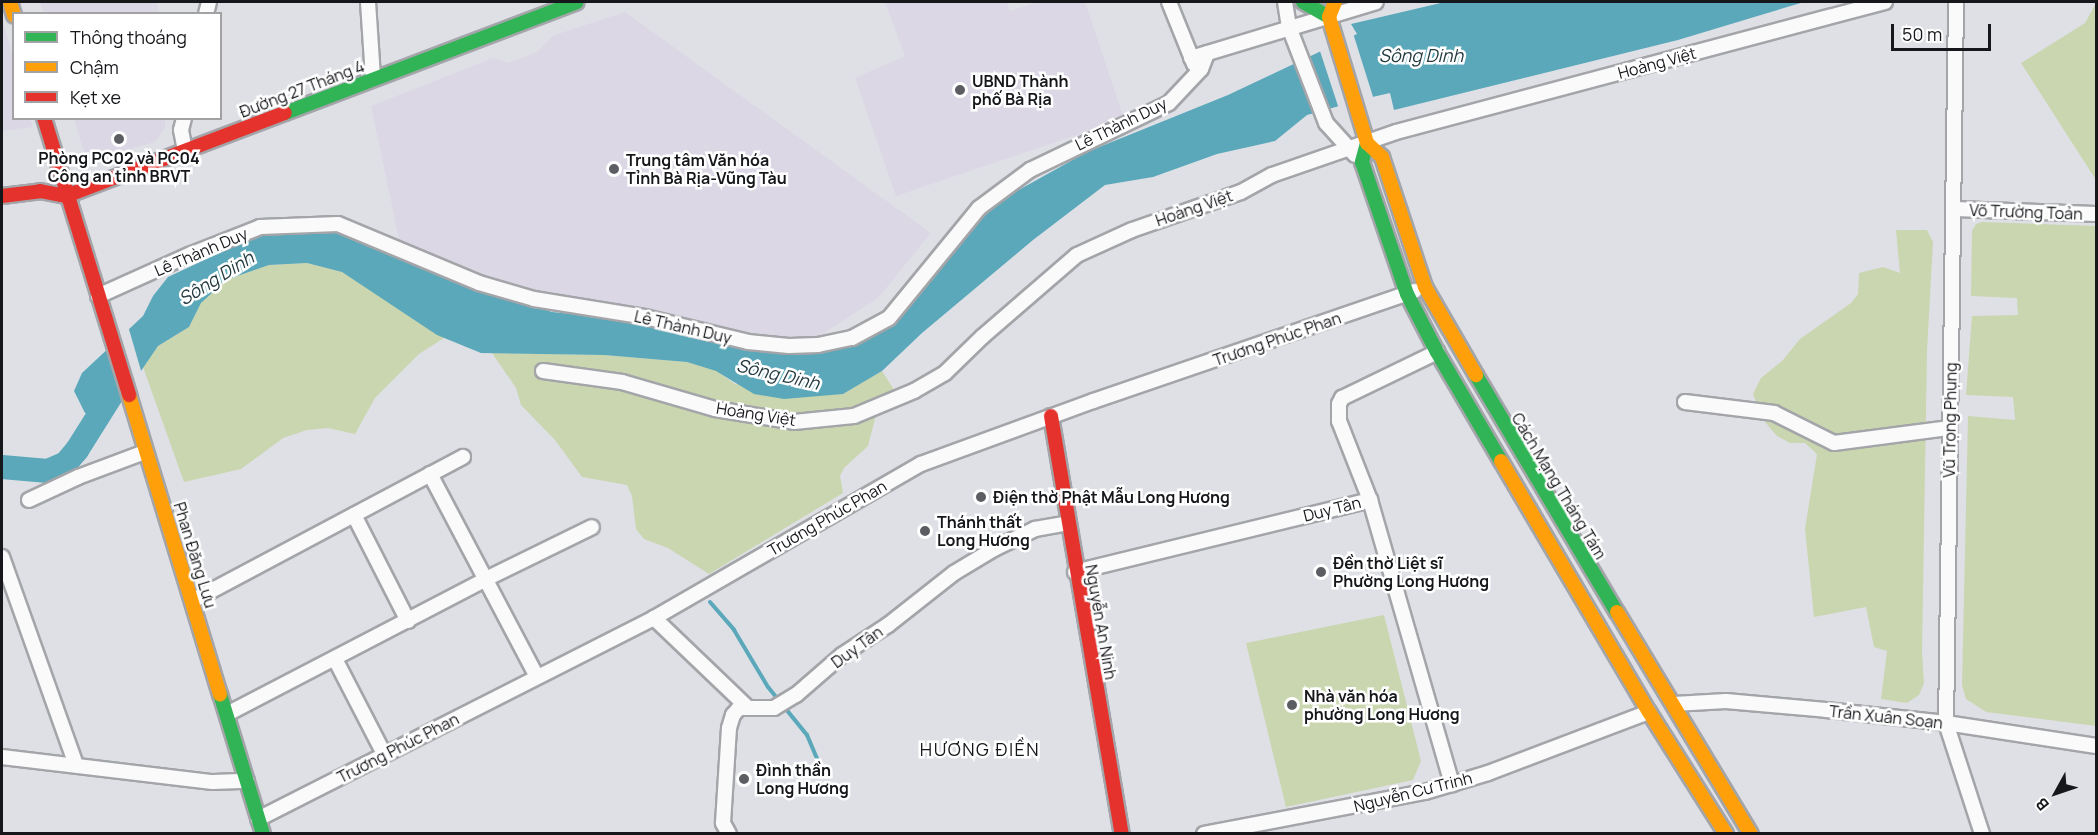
<!DOCTYPE html>
<meta charset="utf-8">
<style>
body{margin:0}
#map{position:relative;width:2098px;height:835px;overflow:hidden;background:#dee0e6;font-family:Manrope,sans-serif}
div>[style]{position:absolute}
.commercial>*{inset:0;background:#dcd7e5}
.green>*{inset:0;background:#cad6af}
.water>*{inset:0;background:#5aa8ba}
.pier>*{inset:0;background:#dee0e6}
.stream>*{height:4px;margin:-2px;padding:0 2px;transform-origin:2px;border-radius:2px;background:#5aa8ba}
.river>*{height:24px;margin:-12px;padding:0 12px;transform-origin:12px;border-radius:12px;background:#5aa8ba}
.roads{filter:drop-shadow(2px 0 #a3a5a9) drop-shadow(-2px 0 #a3a5a9) drop-shadow(0 2px #a3a5a9) drop-shadow(0 -2px #a3a5a9)}
.street>*{height:14px;margin:-7px;padding:0 7px;transform-origin:7px;border-radius:7px;background:#fafafb}
.fast>*{height:14px;margin:-7px;padding:0 7px;transform-origin:7px;border-radius:7px;background:#30b455}
.slow>*{height:14px;margin:-7px;padding:0 7px;transform-origin:7px;border-radius:7px;background:#ff9f0a}
.jam>*{height:14px;margin:-7px;padding:0 7px;transform-origin:7px;border-radius:7px;background:#e5322d}
.dots>*{width:16px;height:16px;translate:-50% -50%;box-sizing:border-box;border:3px solid #fff;border-radius:50%}
span{translate:-50% -50%;white-space:nowrap;text-align:center;line-height:1.15;-webkit-text-stroke:5px #fff;paint-order:stroke}
.street-label{font-size:16px;color:#16171b}
.poi-label{font-size:16px;color:#16171b;font-weight:700}
.left{translate:0 -50%;text-align:left}
.water-label{font-size:18px;color:#233a40;font-style:italic}
.neighbourhood-label{font-size:18px;color:#16171b;letter-spacing:1.5px}
.frame{position:absolute;inset:0;border:3px solid #16171b;pointer-events:none}
.legend{position:absolute;left:12px;top:12px;width:210px;height:108px;box-sizing:border-box;background:#fff;border:2px solid #a2a2a4;margin:0;padding:8px 10px;list-style:none;font-size:18px;color:#16171b}
.legend li{display:flex;align-items:center;gap:12px;height:30px}
.legend b{width:30px;border:2px solid #a2a2a4}
.north{position:absolute;left:2026px;top:763px;width:60px;height:60px;-webkit-text-stroke:4px #fff;paint-order:stroke;rotate:230deg;font-size:16px;font-weight:700;line-height:24px;text-align:center;color:#16171b}
.north::after{content:'';display:block;margin:auto;width:21px;height:27px;background:#16171b;clip-path:polygon(50% 0,100% 100%,50% 72%,0 100%)}
.scale{position:absolute;left:1891px;top:24px;width:100px;height:27px;box-sizing:border-box;border:3px solid #16171b;border-top:0;padding-left:8px;font-size:18px;line-height:21px;white-space:nowrap;color:#16171b;-webkit-text-stroke:4px #fff;paint-order:stroke}
</style>
<div id="map">
<div class="commercial">
<i style="clip-path:polygon(40px 2px,157px 2px,159px 13px,44px 13px)"></i>
<i style="clip-path:polygon(885px 2px,1007px 2px,1010px 11px,1038px 2px,1085px 2px,1124px 119px,896px 196px,855px 78px,905px 56px)"></i>
<i style="clip-path:polygon(625px 12px,931px 233px,878px 298px,818px 337px,775px 339px,505px 287px,400px 244px,371px 106px,493px 58px,509px 63px,537px 52px,552px 36px)"></i>
<i style="clip-path:polygon(2px 16px,13px 59px,14px 118px,30px 119px,33px 127px,2px 131px)"></i>
<i style="clip-path:polygon(74px 119px,165px 119px,165px 128px,155px 142px,92px 160px,83px 149px)"></i>
</div>
<div class="green">
<i style="clip-path:polygon(2096px 3px,2096px 180px,2021px 63px,2085px 23px)"></i>
<i style="clip-path:polygon(1982px 222px,2096px 226px,2096px 726px,1986px 712px,1966px 699px,1962px 685px,1968px 416px,2015px 420px,2013px 397px,1966px 395px,1972px 316px,2018px 315px,2017px 298px,1971px 296px,1972px 231px,1976px 224px)"></i>
<i style="clip-path:polygon(1896px 230px,1927px 230px,1933px 242px,1927px 351px,1922px 652px,1924px 683px,1919px 695px,1907px 703px,1881px 699px,1887px 651px,1874px 647px,1866px 607px,1814px 617px,1805px 529px,1817px 454px,1805px 443px,1790px 443px,1777px 436px,1765px 422px,1753px 394px,1761px 378px,1783px 360px,1800px 339px,1851px 303px,1858px 294px,1859px 273px,1883px 267px,1900px 273px)"></i>
<i style="clip-path:polygon(307px 263px,342px 272px,444px 338px,419px 354px,375px 398px,355px 434px,328px 428px,307px 430px,283px 438px,241px 469px,184px 482px,143px 367px,158px 346px,189px 327px,201px 303px,226px 280px,269px 265px)"></i>
<i style="clip-path:polygon(492px 353px,604px 355px,687px 362px,717px 371px,735px 384px,843px 394px,882px 371px,896px 393px,893px 401px,876px 415px,868px 446px,844px 468px,840px 476px,843px 493px,709px 574px,668px 548px,644px 539px,636px 529px,632px 496px,627px 485px,582px 477px,555px 440px,521px 405px,516px 388px)"></i>
<i style="clip-path:polygon(1384px 615px,1421px 761px,1413px 780px,1286px 807px,1246px 643px)"></i>
</div>
<div class="water">
<i style="clip-path:polygon(1445px 2px,1804px 2px,1678px 40px,1394px 110px,1390px 93px,1368px 98px,1307px 115px,1275px 141px,1217px 154px,1153px 177px,1105px 185px,1033px 240px,922px 333px,882px 371px,843px 394px,784px 399px,754px 394px,716px 371px,687px 362px,604px 355px,481px 353px,437px 335px,342px 272px,307px 263px,269px 265px,226px 280px,201px 303px,189px 327px,158px 346px,111px 415px,85px 413px,74px 391px,82px 373px,143px 316px,153px 296px,168px 277px,256px 236px,338px 231px,473px 287px,552px 312px,647px 322px,754px 350px,818px 354px,849px 345px,890px 324px,917px 297px,957px 240px,1006px 197px,1087px 152px,1228px 95px,1357px 34px,1351px 24px)"></i>
</div>
<div class="pier">
<i style="clip-path:polygon(1353px 33px,1374px 100px,1339px 109px,1319px 48px)"></i>
<i style="clip-path:polygon(128px 326px,142px 374px,123px 401px,107px 346px)"></i>
</div>
<div class="stream">
<i style="left:710px;top:602px;width:37px;rotate:49deg"></i>
<i style="left:734px;top:630px;width:66px;rotate:59.2deg"></i>
<i style="left:768px;top:687px;width:62px;rotate:50.9deg"></i>
<i style="left:807px;top:735px;width:36px;rotate:67deg"></i>
</div>
<div class="river">
<i style="left:2px;top:467px;width:46px;rotate:5deg"></i>
<i style="left:48px;top:471px;width:20px;rotate:-24deg"></i>
<i style="left:66px;top:463px;width:17px;rotate:-50deg"></i>
<i style="left:77px;top:450px;width:73px;rotate:-57.8deg"></i>
</div>
<div class="roads">
<div class="street">
<i style="left:368px;top:2px;width:76px;rotate:86.2deg"></i>
<i style="left:1169px;top:2px;width:67px;rotate:68deg"></i>
<i style="left:1285px;top:2px;width:25px;rotate:81deg"></i>
<i style="left:1289px;top:27px;width:103px;rotate:68.9deg"></i>
<i style="left:1326px;top:123px;width:43px;rotate:47.8deg"></i>
<i style="left:1956px;top:2px;width:721px;rotate:90.79deg"></i>
<i style="left:1946px;top:723px;width:117px;rotate:72deg"></i>
<i style="left:206px;top:14px;width:12px;rotate:-76deg"></i>
<i style="left:1191px;top:58px;width:193px;rotate:-16.8deg"></i>
<i style="left:184px;top:118px;width:12px;rotate:104deg"></i>
<i style="left:181px;top:130px;width:21px;rotate:79deg"></i>
<i style="left:1955px;top:209px;width:141px;rotate:2deg"></i>
<i style="left:98px;top:296px;width:100px;rotate:-24.3deg"></i>
<i style="left:189px;top:255px;width:76px;rotate:-21.5deg"></i>
<i style="left:260px;top:227px;width:78px;rotate:-2.2deg"></i>
<i style="left:338px;top:224px;width:153px;rotate:22.7deg"></i>
<i style="left:479px;top:283px;width:57px;rotate:16.2deg"></i>
<i style="left:534px;top:299px;width:112px;rotate:9.2deg"></i>
<i style="left:645px;top:317px;width:106px;rotate:13.6deg"></i>
<i style="left:748px;top:342px;width:41px;rotate:5.6deg"></i>
<i style="left:789px;top:346px;width:29px;rotate:-2deg"></i>
<i style="left:818px;top:345px;width:35px;rotate:-12deg"></i>
<i style="left:852px;top:338px;width:42px;rotate:-28.4deg"></i>
<i style="left:889px;top:318px;width:142px;rotate:-50.7deg"></i>
<i style="left:979px;top:208px;width:64px;rotate:-36.7deg"></i>
<i style="left:1030px;top:170px;width:154px;rotate:-25.7deg"></i>
<i style="left:1169px;top:103px;width:47px;rotate:-46.7deg"></i>
<i style="left:1201px;top:69px;width:17px;rotate:-69deg"></i>
<i style="left:543px;top:371px;width:80px;rotate:7.9deg"></i>
<i style="left:622px;top:382px;width:97px;rotate:16.2deg"></i>
<i style="left:715px;top:409px;width:80px;rotate:9.3deg"></i>
<i style="left:794px;top:422px;width:60px;rotate:-5.7deg"></i>
<i style="left:854px;top:416px;width:65px;rotate:-22.6deg"></i>
<i style="left:914px;top:391px;width:36px;rotate:-30deg"></i>
<i style="left:945px;top:373px;width:52px;rotate:-44.2deg"></i>
<i style="left:982px;top:337px;width:125px;rotate:-40.8deg"></i>
<i style="left:1077px;top:255px;width:60px;rotate:-24.4deg"></i>
<i style="left:1132px;top:230px;width:115px;rotate:-19.2deg"></i>
<i style="left:1241px;top:192px;width:35px;rotate:-29deg"></i>
<i style="left:1272px;top:175px;width:131px;rotate:-19.1deg"></i>
<i style="left:1396px;top:132px;width:506px;rotate:-14.89deg"></i>
<i style="left:1685px;top:402px;width:90px;rotate:7deg"></i>
<i style="left:1774px;top:413px;width:67px;rotate:26.6deg"></i>
<i style="left:1834px;top:443px;width:117px;rotate:-7.4deg"></i>
<i style="left:430px;top:474px;width:229px;rotate:62.2deg"></i>
<i style="left:29px;top:500px;width:54px;rotate:-25.1deg"></i>
<i style="left:78px;top:477px;width:72px;rotate:-20.5deg"></i>
<i style="left:1370px;top:500px;width:85px;rotate:-111.4deg"></i>
<i style="left:1339px;top:421px;width:17px;rotate:-90deg"></i>
<i style="left:1339px;top:404px;width:7px;rotate:-63deg"></i>
<i style="left:1342px;top:398px;width:106px;rotate:-25.8deg"></i>
<i style="left:354px;top:515px;width:119px;rotate:63deg"></i>
<i style="left:2px;top:557px;width:221px;rotate:70.4deg"></i>
<i style="left:1075px;top:572px;width:304px;rotate:-13.7deg"></i>
<i style="left:1370px;top:500px;width:296px;rotate:73.9deg"></i>
<i style="left:192px;top:601px;width:307px;rotate:-28deg"></i>
<i style="left:654px;top:618px;width:129px;rotate:43.7deg"></i>
<i style="left:335px;top:659px;width:107px;rotate:62.7deg"></i>
<i style="left:1674px;top:704px;width:52px;rotate:-3.3deg"></i>
<i style="left:1726px;top:701px;width:100px;rotate:5.1deg"></i>
<i style="left:1826px;top:710px;width:121px;rotate:6.2deg"></i>
<i style="left:1946px;top:723px;width:152px;rotate:8.7deg"></i>
<i style="left:227px;top:714px;width:290px;rotate:-27.5deg"></i>
<i style="left:484px;top:580px;width:120px;rotate:-26.1deg"></i>
<i style="left:2px;top:757px;width:212px;rotate:6.8deg"></i>
<i style="left:213px;top:782px;width:34px;rotate:-2deg"></i>
<i style="left:258px;top:819px;width:444px;rotate:-26.9deg"></i>
<i style="left:654px;top:618px;width:308px;rotate:-30deg"></i>
<i style="left:921px;top:464px;width:183px;rotate:-20.1deg"></i>
<i style="left:1093px;top:401px;width:340px;rotate:-18.9deg"></i>
<i style="left:729px;top:834px;width:13px;rotate:-119deg"></i>
<i style="left:723px;top:823px;width:95px;rotate:-86.4deg"></i>
<i style="left:729px;top:728px;width:14px;rotate:-73deg"></i>
<i style="left:733px;top:715px;width:9px;rotate:-49deg"></i>
<i style="left:739px;top:708px;width:35px"></i>
<i style="left:774px;top:708px;width:26px;rotate:-31deg"></i>
<i style="left:796px;top:695px;width:61px;rotate:-41deg"></i>
<i style="left:842px;top:655px;width:55px;rotate:-33.1deg"></i>
<i style="left:888px;top:625px;width:84px;rotate:-38.2deg"></i>
<i style="left:954px;top:573px;width:47px;rotate:-31deg"></i>
<i style="left:994px;top:549px;width:46px;rotate:-26deg"></i>
<i style="left:1035px;top:529px;width:34px;rotate:-10deg"></i>
<i style="left:1204px;top:834px;width:225px;rotate:-10.8deg"></i>
<i style="left:1425px;top:792px;width:66px;rotate:-16.8deg"></i>
<i style="left:1488px;top:773px;width:172px;rotate:-20.8deg"></i>
</div>
<div class="fast">
<i style="left:1303px;top:2px;width:30px;rotate:30deg"></i>
<i style="left:285px;top:113px;width:312px;rotate:-20.8deg"></i>
<i style="left:1367px;top:143px;width:20px;rotate:105deg"></i>
<i style="left:1362px;top:162px;width:139px;rotate:71.2deg"></i>
<i style="left:1407px;top:294px;width:65px;rotate:62.7deg"></i>
<i style="left:1437px;top:352px;width:126px;rotate:59.6deg"></i>
<i style="left:1476px;top:375px;width:276px;rotate:59.3deg"></i>
<i style="left:220px;top:694px;width:146px;rotate:72.9deg"></i>
</div>
<div class="slow">
<i style="left:10px;top:2px;width:14px;rotate:73deg"></i>
<i style="left:1335px;top:2px;width:16px;rotate:112deg"></i>
<i style="left:1329px;top:17px;width:132px;rotate:73.2deg"></i>
<i style="left:1367px;top:143px;width:21px;rotate:43deg"></i>
<i style="left:1382px;top:157px;width:137px;rotate:71.7deg"></i>
<i style="left:1425px;top:287px;width:102px;rotate:59.9deg"></i>
<i style="left:129px;top:395px;width:313px;rotate:73.1deg"></i>
<i style="left:1501px;top:461px;width:291px;rotate:59.5deg"></i>
<i style="left:1649px;top:712px;width:144px;rotate:57.7deg"></i>
<i style="left:1617px;top:612px;width:259px;rotate:58.9deg"></i>
</div>
<div class="jam">
<i style="left:44px;top:118px;width:290px;rotate:72.9deg"></i>
<i style="left:2px;top:196px;width:38px;rotate:-7deg"></i>
<i style="left:40px;top:191px;width:26px;rotate:11deg"></i>
<i style="left:66px;top:196px;width:234px;rotate:-20.8deg"></i>
<i style="left:1051px;top:416px;width:424px;rotate:80.4deg"></i>
</div>
</div>
<div class="dots">
<i style="left:960px;top:90px;background:#5c5d62"></i>
<i style="left:119px;top:139px;background:#5c5d62"></i>
<i style="left:614px;top:169px;background:#5c5d62"></i>
<i style="left:981px;top:497px;background:#5c5d62"></i>
<i style="left:925px;top:531px;background:#5c5d62"></i>
<i style="left:1321px;top:572px;background:#5c5d62"></i>
<i style="left:1292px;top:705px;background:#5c5d62"></i>
<i style="left:744px;top:779px;background:#5c5d62"></i>
</div>
<div class="street-label">
<span style="left:1657px;top:63px;rotate:-15deg">Hoàng Việt</span>
<span style="left:302px;top:89px;rotate:-21deg">Đường 27 Tháng 4</span>
<span style="left:1121px;top:124px;rotate:-26deg">Lê Thành Duy</span>
<span style="left:1194px;top:208px;rotate:-19deg">Hoàng Việt</span>
<span style="left:2026px;top:212px;rotate:2deg">Võ Trường Toản</span>
<span style="left:201px;top:252px;rotate:-23deg">Lê Thành Duy</span>
<span style="left:683px;top:327px;rotate:13deg">Lê Thành Duy</span>
<span style="left:1277px;top:339px;rotate:-19deg">Trương Phúc Phan</span>
<span style="left:756px;top:414px;rotate:9deg">Hoàng Việt</span>
<span style="left:1950px;top:420px;rotate:-89deg">Vũ Trọng Phụng</span>
<span style="left:1559px;top:486px;rotate:59deg">Cách Mạng Tháng Tám</span>
<span style="left:1332px;top:509px;rotate:-14deg">Duy Tân</span>
<span style="left:827px;top:518px;rotate:-30deg">Trương Phúc Phan</span>
<span style="left:195px;top:555px;rotate:73deg">Phan Đăng Lưu</span>
<span style="left:1101px;top:622px;rotate:80deg">Nguyễn An Ninh</span>
<span style="left:857px;top:647px;rotate:-36deg">Duy Tân</span>
<span style="left:1886px;top:717px;rotate:6deg">Trần Xuân Soạn</span>
<span style="left:398px;top:748px;rotate:-27deg">Trương Phúc Phan</span>
<span style="left:1413px;top:792px;rotate:-14deg">Nguyễn Cư Trinh</span>
</div>
<div class="poi-label">
<span class="left" style="left:972px;top:90px">UBND Thành<br>phố Bà Rịa</span>
<span style="left:119px;top:167px">Phòng PC02 và PC04<br>Công an tỉnh BRVT</span>
<span class="left" style="left:626px;top:169px">Trung tâm Văn hóa<br>Tỉnh Bà Rịa-Vũng Tàu</span>
<span class="left" style="left:993px;top:497px">Điện thờ Phật Mẫu Long Hương</span>
<span class="left" style="left:937px;top:531px">Thánh thất<br>Long Hương</span>
<span class="left" style="left:1333px;top:572px">Đền thờ Liệt sĩ<br>Phường Long Hương</span>
<span class="left" style="left:1304px;top:705px">Nhà văn hóa<br>phường Long Hương</span>
<span class="left" style="left:756px;top:779px">Đình thần<br>Long Hương</span>
</div>
<div class="water-label">
<span style="left:1421px;top:55px">Sông Dinh</span>
<span style="left:216px;top:278px;rotate:-32deg">Sông Dinh</span>
<span style="left:778px;top:374px;rotate:13deg">Sông Dinh</span>
</div>
<div class="neighbourhood-label">
<span style="left:980px;top:749px">HƯƠNG ĐIỀN</span>
</div>
<div class="frame"></div>
<ul class="legend">
<li><b style="height:8px;background:#30b455"></b>Thông thoáng</li>
<li><b style="height:8px;background:#ff9f0a"></b>Chậm</li>
<li><b style="height:8px;background:#e5322d"></b>Kẹt xe</li>
</ul>
<div class="north">B</div>
<div class="scale">50 m</div>
</div>
